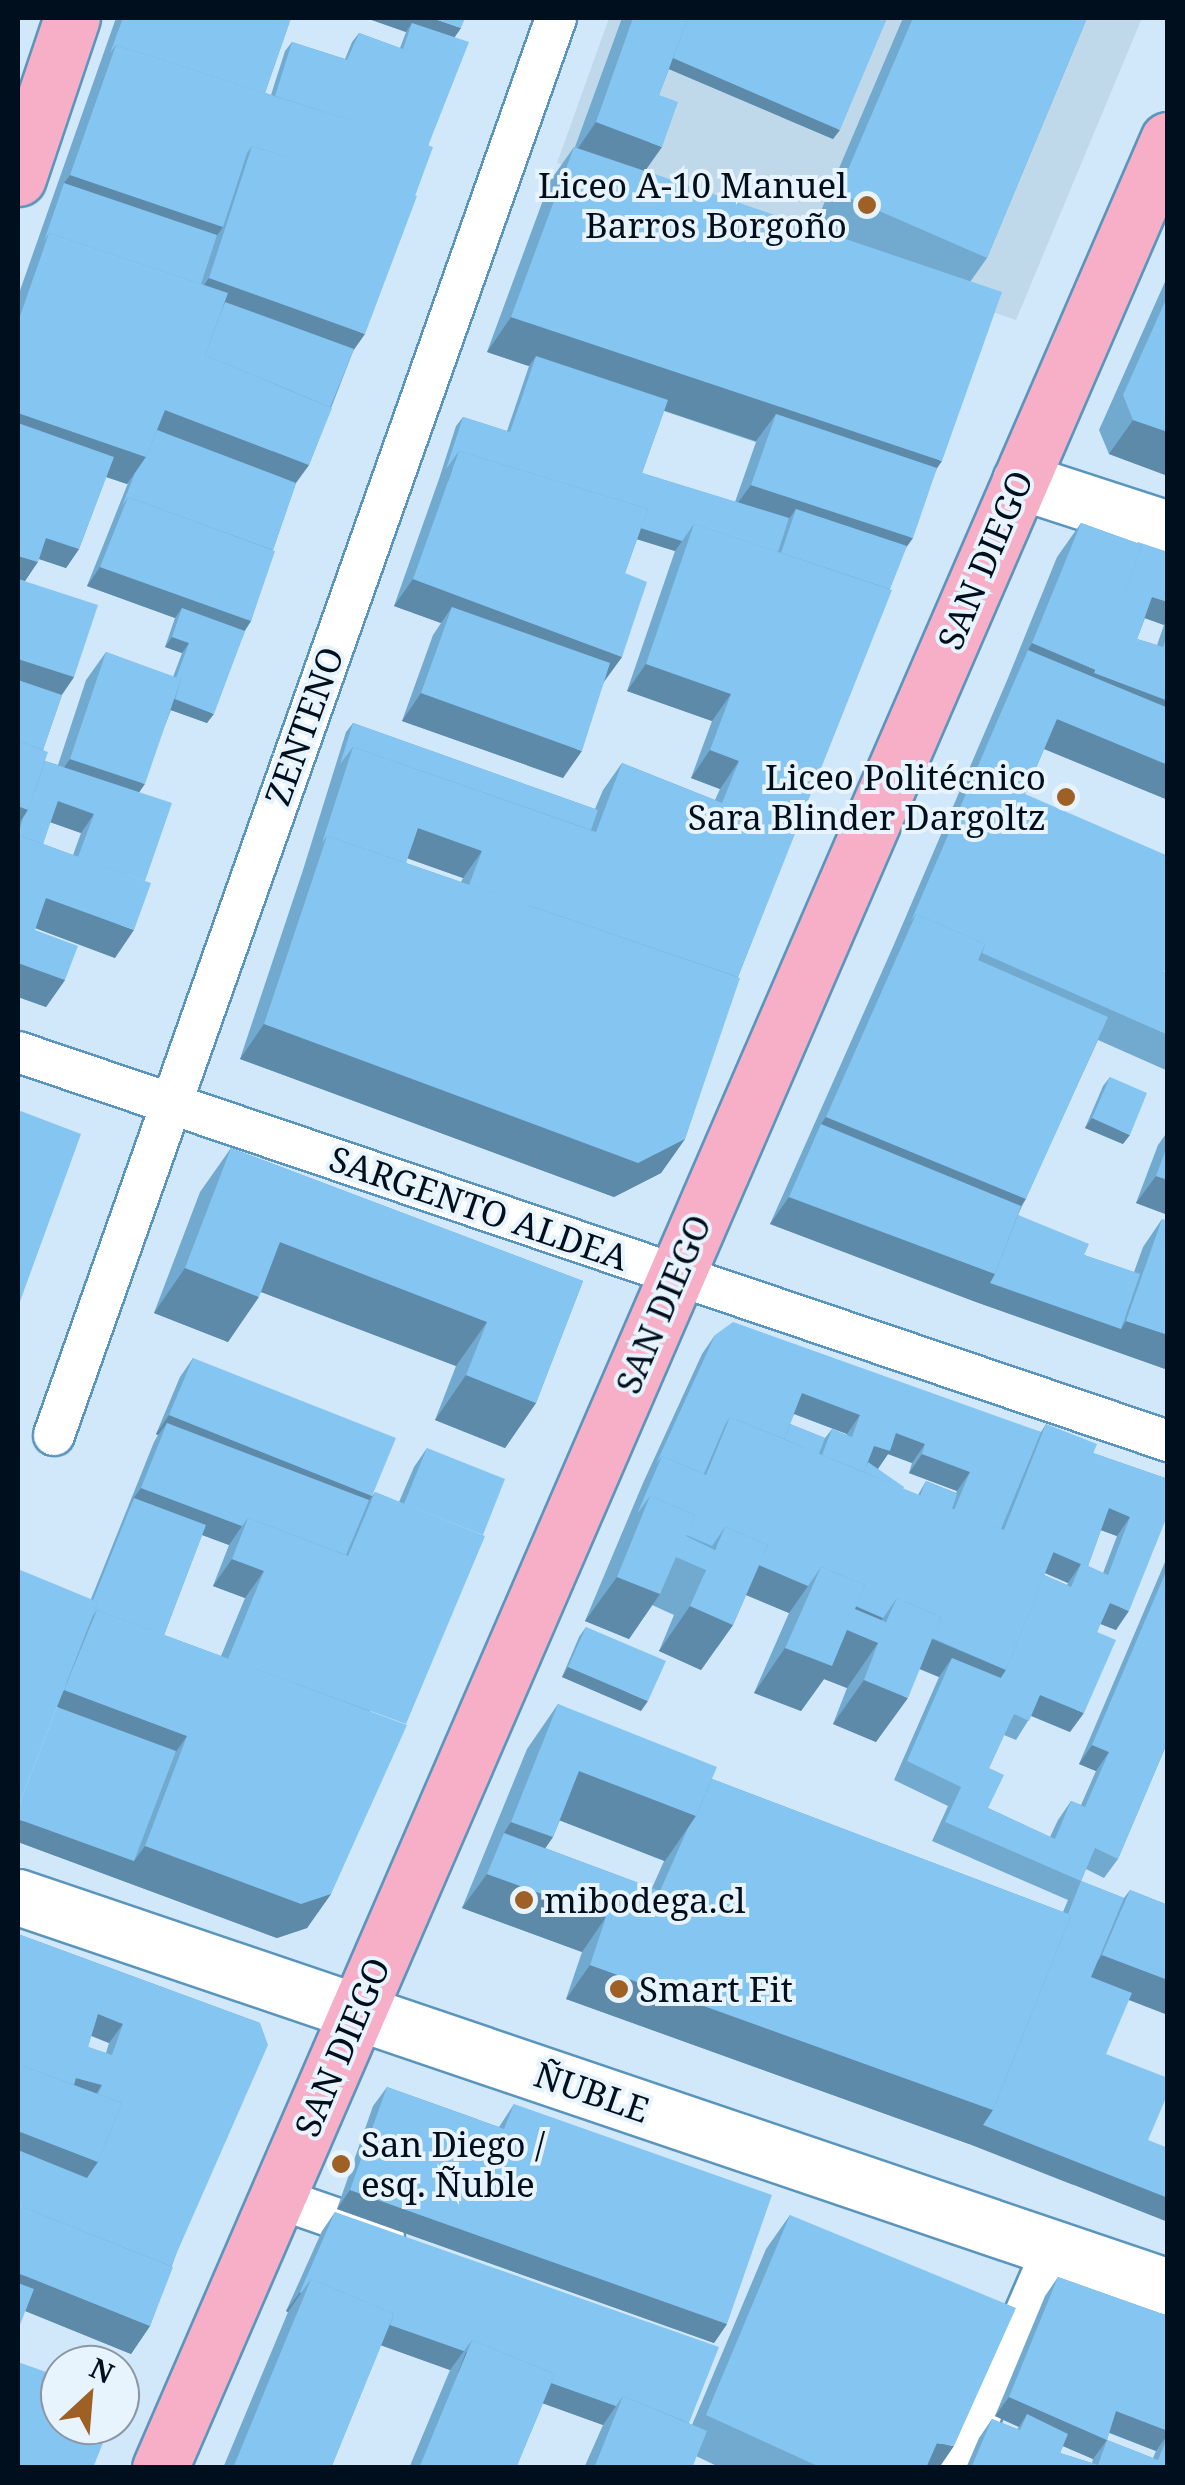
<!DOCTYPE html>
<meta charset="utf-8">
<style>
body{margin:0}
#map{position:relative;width:1185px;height:2485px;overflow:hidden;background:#d1e8fa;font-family:"Noto Serif",serif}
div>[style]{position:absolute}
.built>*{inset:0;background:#bfd9eb}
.roads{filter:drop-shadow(2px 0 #5a95bd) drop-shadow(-2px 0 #5a95bd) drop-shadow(0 2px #5a95bd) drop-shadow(0 -2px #5a95bd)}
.street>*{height:40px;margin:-20px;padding:0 20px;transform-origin:20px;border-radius:20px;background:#fff}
.secondary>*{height:55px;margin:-27.5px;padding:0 27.5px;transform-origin:27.5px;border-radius:27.5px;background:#fff}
.primary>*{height:55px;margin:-27.5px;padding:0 27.5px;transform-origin:27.5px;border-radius:27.5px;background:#f6afc7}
.wall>*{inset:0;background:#72a9cf}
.shaded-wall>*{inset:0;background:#5d8aa9}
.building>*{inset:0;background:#85c5f1}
.dots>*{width:28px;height:28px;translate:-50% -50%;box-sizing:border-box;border:5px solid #e8f4fd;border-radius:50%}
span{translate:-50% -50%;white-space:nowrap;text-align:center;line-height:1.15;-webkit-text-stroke:8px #e8f4fd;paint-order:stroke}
.poi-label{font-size:35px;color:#000f1d}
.right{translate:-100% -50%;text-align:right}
.left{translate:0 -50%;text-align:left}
.street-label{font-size:35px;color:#000f1d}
.frame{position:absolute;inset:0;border:20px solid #000f1d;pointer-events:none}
.north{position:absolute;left:40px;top:2345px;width:100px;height:100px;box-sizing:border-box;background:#e8f4fd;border:2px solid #8b98a3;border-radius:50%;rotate:26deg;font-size:28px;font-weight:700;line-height:40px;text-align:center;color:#000f1d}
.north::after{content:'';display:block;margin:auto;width:35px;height:45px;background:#9e6025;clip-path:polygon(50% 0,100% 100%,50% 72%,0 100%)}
</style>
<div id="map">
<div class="built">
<i style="clip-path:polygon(609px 18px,1142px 18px,1016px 320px,557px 163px)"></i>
</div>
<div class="roads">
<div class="street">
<i style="left:18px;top:1052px;width:1214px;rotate:18.69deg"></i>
<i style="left:54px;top:1435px;width:1503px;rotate:-70.49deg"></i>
<i style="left:277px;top:2198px;width:113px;rotate:19.1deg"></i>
<i style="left:958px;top:2468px;width:240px;rotate:-66.6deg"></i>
</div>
<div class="secondary">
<i style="left:1020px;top:481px;width:156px;rotate:18deg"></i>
<i style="left:18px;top:1897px;width:1214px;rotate:18.73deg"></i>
</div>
<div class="primary">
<i style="left:18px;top:178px;width:169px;rotate:-71.4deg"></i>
<i style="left:160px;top:2468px;width:2537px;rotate:-66.59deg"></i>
</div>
</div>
<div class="wall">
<i style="clip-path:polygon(evenodd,116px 18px,291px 18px,265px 93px,271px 95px,285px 51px,292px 42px,345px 59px,352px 42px,359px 33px,400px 48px,406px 32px,366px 18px,461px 28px,454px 37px,428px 146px,354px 349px,309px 465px,296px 483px,273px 550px,251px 621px,245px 631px,207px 723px,171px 710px,139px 792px,115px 958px,35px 928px,35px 930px,65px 980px,46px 1007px,18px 997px,18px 579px,74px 677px,62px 695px,43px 750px,45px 761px,58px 765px,86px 680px,106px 652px,173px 677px,182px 653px,165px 647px,175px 618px,87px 586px,128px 483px,127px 484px,106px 477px,79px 549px,66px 568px,39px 559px,25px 581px,18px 579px,18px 296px,116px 18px,50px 822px,81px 833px,73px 855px,43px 844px,50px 822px)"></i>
<i style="clip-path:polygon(evenodd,622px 18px,887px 18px,833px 139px,669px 69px,659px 95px,645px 171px,829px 234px,814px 227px,903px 18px,1087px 18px,987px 258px,970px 282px,937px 468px,738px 977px,685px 1139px,661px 1173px,614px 1197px,240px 1059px,303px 870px,346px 732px,353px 723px,595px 809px,603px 790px,622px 763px,715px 800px,720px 789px,691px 778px,712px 721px,627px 691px,675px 551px,637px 539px,625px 573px,622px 657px,604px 682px,563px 778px,402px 721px,433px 635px,441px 623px,394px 606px,439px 479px,456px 426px,463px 417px,507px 431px,529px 366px,487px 352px,550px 181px,574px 147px,575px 147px,622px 18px,664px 411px,756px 442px,735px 502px,642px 473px,664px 411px,622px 18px,407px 858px,463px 878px,461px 882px,406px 863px,407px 858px)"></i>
<i style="clip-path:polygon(1168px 275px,1168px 476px,1109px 454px,1099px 430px)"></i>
<i style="clip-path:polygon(evenodd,1081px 523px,1137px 543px,1168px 552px,1168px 800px,1044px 749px,1025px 794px,1164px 972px,1168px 973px,1168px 1071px,1098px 1040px,1018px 1215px,1084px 1255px,1134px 1272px,1143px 1247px,1162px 1219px,1168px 1370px,976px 1302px,770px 1224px,892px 949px,1008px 678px,1057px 557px,1081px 523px,1145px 618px,1164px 625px,1157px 645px,1137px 639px,1145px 618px)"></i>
<i style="clip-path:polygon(1110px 1077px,1123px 1144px,1085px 1128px,1103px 1086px)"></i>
<i style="clip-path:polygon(1168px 1131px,1168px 1215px,1136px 1203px,1158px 1145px)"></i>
<i style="clip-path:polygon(231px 1148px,583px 1281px,536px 1403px,505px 1448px,435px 1420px,456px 1366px,261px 1292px,228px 1342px,154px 1313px,200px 1192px)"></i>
<i style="clip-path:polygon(evenodd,715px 1335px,1041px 1432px,1046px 1424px,1093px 1453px,1168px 1479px,1116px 1630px,1100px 1624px,1097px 1632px,1070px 1732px,1031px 1716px,1016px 1740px,1004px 1735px,989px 1768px,988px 1808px,1050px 1837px,1058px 1820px,1071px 1801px,1081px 1805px,1096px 1771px,1079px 1764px,1168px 1555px,1168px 1741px,1118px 1859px,1104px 1878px,1086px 1869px,1081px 1881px,1124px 1898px,1130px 1890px,1168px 1905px,1168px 2015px,1129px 2000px,969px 2144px,566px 1999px,582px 1952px,462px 1908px,527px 1749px,558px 1704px,712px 1779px,1063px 1912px,1068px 1900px,932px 1841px,948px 1806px,894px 1780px,939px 1677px,919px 1669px,876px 1742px,833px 1724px,847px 1688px,824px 1679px,801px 1711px,754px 1693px,789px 1613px,746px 1595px,733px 1625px,701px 1670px,659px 1651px,674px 1615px,652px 1605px,629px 1639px,585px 1621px,643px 1483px,702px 1354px,715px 1335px,794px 1414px,847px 1434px,846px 1435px,832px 1429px,825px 1438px,790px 1424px,794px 1414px,715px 1335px,888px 1454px,912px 1463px,909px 1473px,957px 1491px,956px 1493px,926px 1481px,918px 1495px,903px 1489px,878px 1469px,888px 1454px,715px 1335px,1101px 1530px,1117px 1536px,1103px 1573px,1088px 1566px,1101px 1530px,715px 1335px,1045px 1573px,1068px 1583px,1067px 1585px,1044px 1575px,1045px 1573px,715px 1335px,560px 1820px,664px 1861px,652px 1888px,545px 1848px,553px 1837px,560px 1820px)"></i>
<i style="clip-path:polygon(evenodd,193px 1358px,372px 1496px,369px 1500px,375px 1492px,399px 1502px,414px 1467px,427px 1448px,331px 1894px,307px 1928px,277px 1938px,18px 1842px,91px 1599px,154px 1442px,158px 1435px,156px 1434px,180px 1377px,193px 1358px,202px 1535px,229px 1545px,213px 1586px,245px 1598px,221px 1656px,164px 1635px,202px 1535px)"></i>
<i style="clip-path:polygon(586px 1627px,641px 1711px,562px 1677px,579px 1637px)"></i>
<i style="clip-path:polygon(evenodd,18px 1934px,260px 2023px,150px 2326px,131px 2354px,25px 2311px,18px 1934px,91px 2036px,109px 2043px,106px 2053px,88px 2047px,91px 2036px)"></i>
<i style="clip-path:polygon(387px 2087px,499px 2127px,514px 2104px,727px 2324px,714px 2343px,337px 2209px,373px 2106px)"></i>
<i style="clip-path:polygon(335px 2212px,692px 2425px,766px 2249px,790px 2215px,939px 2468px,721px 2468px,696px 2456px,692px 2468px,584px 2468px,603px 2425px,543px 2403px,516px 2468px,409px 2468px,450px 2370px,381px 2345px,331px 2468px,223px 2468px,288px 2312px,286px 2311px,322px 2231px)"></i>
<i style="clip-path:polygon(evenodd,1058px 2277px,1168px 2316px,1168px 2468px,966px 2468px,979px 2438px,992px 2419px,1017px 2429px,1019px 2427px,995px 2416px,1045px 2296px,1058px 2277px,1109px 2433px,1156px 2451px,1153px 2458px,1107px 2440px,1109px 2433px,1058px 2277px,1063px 2446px,1093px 2459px,1092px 2463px,1060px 2453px,1063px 2446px)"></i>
</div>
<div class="shaded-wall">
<i style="clip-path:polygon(366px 18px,432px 18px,461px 28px,448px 47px,412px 23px,406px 32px)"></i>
<i style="clip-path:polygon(671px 57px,840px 130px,833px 139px,664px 67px)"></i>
<i style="clip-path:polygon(596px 122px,662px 147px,638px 181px,572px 157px)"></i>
<i style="clip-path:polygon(70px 175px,223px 227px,204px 254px,64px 183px)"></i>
<i style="clip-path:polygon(209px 278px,365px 334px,341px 368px,198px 293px)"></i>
<i style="clip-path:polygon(511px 317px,942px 461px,918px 496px,776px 414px,756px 441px,533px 367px,536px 356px,529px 366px,487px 352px)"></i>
<i style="clip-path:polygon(165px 410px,309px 465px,289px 492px,153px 428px)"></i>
<i style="clip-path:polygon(18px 413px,146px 457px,127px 484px,18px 447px)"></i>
<i style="clip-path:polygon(1133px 420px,1168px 432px,1168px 476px,1109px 454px)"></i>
<i style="clip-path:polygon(452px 470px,682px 541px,675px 551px,448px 481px)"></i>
<i style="clip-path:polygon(751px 485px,913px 538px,894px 565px,796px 509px,782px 529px,731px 512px)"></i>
<i style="clip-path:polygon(46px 538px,79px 549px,66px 568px,33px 557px)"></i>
<i style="clip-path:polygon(18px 556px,38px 562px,25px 581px,18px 579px)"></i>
<i style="clip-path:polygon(100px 567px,251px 621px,238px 640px,182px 608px,175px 618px,87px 586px)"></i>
<i style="clip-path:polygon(413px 579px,622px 657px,602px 684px,452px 607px,441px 623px,394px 606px)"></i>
<i style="clip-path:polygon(1152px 597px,1168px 602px,1168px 619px,1164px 625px,1139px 616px)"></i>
<i style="clip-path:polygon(172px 637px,189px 643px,182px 653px,165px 647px)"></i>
<i style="clip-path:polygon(1032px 643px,1168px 701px,1168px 725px,1028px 650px)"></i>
<i style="clip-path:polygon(18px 659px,74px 677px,55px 704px,18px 692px)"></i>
<i style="clip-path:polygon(646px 664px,731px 694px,712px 721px,627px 691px)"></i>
<i style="clip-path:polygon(421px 693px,582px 751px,563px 778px,402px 721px)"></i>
<i style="clip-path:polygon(169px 697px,214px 714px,207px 723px,162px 707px)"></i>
<i style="clip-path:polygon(1057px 719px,1168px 765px,1168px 800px,1037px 746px)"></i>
<i style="clip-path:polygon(710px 750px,739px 761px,720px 789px,691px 778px)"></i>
<i style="clip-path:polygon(70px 759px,145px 784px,126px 811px,51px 786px)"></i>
<i style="clip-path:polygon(58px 801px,94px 814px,81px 833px,44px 820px)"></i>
<i style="clip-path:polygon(18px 806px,28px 810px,18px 825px)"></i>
<i style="clip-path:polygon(418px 828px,482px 851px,463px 878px,398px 855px)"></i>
<i style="clip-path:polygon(46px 898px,134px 930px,115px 958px,27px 925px)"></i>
<i style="clip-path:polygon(18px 963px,65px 980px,46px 1007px,18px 997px)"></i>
<i style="clip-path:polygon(264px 1024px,685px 1139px,661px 1173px,614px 1197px,240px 1059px)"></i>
<i style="clip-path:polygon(826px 1117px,1026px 1199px,1002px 1233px,821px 1124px,802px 1151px)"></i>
<i style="clip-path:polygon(1092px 1118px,1130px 1135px,1123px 1144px,1085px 1128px)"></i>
<i style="clip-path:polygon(1156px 1176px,1168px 1180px,1168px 1215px,1136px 1203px)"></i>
<i style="clip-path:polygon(789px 1197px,995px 1274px,1121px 1329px,1126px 1321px,1168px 1335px,1168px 1370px,976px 1302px,770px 1224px)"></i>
<i style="clip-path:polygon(280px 1242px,487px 1322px,456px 1366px,248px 1287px)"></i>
<i style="clip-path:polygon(185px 1268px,259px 1297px,228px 1342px,154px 1313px)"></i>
<i style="clip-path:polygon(466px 1375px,536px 1403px,505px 1448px,435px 1420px)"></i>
<i style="clip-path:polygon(802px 1393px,860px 1415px,847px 1434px,789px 1412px)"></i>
<i style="clip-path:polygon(169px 1415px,372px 1496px,359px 1515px,167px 1423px,158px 1435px,156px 1434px)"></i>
<i style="clip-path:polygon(896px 1433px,925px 1444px,912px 1463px,888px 1454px,877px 1470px,861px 1465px,874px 1446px)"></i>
<i style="clip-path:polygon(922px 1454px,970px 1472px,957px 1491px,909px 1473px)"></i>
<i style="clip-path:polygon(141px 1488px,242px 1526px,229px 1545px,130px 1508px,134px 1498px,127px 1507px)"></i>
<i style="clip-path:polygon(1109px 1508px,1130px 1517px,1117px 1536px,1095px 1528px)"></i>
<i style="clip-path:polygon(716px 1547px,808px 1586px,789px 1613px,703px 1577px)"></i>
<i style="clip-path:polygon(1051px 1551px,1081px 1564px,1068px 1583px,1038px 1570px)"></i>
<i style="clip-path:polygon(232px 1559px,264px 1571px,245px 1598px,213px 1586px)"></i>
<i style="clip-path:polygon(617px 1577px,660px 1594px,629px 1639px,585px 1621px)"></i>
<i style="clip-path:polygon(812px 1588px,883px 1618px,868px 1639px,887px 1620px,1006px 1670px,987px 1697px,952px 1658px,939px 1677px,876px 1650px,878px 1643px,847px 1688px,824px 1679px,801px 1711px,754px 1693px,785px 1648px)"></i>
<i style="clip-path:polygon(1110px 1603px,1129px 1611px,1116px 1630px,1096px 1622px)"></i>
<i style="clip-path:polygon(690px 1606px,733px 1625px,701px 1670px,659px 1651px)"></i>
<i style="clip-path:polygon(568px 1667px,648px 1701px,641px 1711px,562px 1677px)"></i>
<i style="clip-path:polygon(864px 1680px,908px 1698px,876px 1742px,833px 1724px)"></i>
<i style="clip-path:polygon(64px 1690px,187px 1736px,163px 1770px,54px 1705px)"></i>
<i style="clip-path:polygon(1040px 1695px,1084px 1713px,1070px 1732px,1027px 1714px)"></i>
<i style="clip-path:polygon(1092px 1745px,1109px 1752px,1096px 1771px,1079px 1764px)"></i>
<i style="clip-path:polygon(579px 1771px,696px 1816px,665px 1861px,548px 1816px)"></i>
<i style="clip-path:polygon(18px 1819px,134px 1861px,145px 1846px,331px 1894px,307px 1928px,277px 1938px,18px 1842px)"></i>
<i style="clip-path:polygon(511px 1822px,553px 1837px,522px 1882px,504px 1833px)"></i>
<i style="clip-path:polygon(487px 1874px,606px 1917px,582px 1952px,462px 1908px)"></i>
<i style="clip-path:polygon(1102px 1955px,1168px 1980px,1168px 2015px,1083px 1982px)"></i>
<i style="clip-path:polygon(590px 1965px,993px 2110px,1168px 2198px,1168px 2222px,969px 2144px,566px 1999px)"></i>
<i style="clip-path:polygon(98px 2014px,123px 2024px,109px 2043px,85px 2033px)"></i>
<i style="clip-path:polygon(76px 2078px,102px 2085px,89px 2104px,70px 2088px)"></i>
<i style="clip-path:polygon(18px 2131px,98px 2162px,74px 2197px,18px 2175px)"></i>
<i style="clip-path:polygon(350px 2190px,727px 2324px,714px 2343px,337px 2209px)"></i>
<i style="clip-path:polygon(18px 2273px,150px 2326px,131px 2354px,18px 2308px)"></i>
<i style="clip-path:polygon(300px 2292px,301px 2293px,288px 2312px,286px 2311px)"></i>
<i style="clip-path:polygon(305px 2294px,464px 2351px,450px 2370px,296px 2315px)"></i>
<i style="clip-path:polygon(466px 2352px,616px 2406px,603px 2425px,458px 2373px)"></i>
<i style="clip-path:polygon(1009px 2397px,1107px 2440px,1093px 2459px,1021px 2428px,1027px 2414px,1019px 2427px,995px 2416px)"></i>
<i style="clip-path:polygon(1116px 2411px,1168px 2431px,1168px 2434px,1156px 2451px,1103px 2430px)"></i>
<i style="clip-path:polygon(937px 2443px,954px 2446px,939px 2468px,919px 2468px)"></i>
</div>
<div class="building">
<i style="clip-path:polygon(123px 18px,291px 18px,265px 93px,116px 45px,110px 53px)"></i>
<i style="clip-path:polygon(432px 18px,465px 18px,461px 28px)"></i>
<i style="clip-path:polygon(633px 18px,688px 18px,659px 95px,678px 102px,662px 147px,596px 122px)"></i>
<i style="clip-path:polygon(688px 18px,887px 18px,840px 130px,673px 58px)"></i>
<i style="clip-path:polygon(913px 18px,1087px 18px,987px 258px,838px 193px)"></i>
<i style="clip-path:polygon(412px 23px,469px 42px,428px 146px,275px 96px,292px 42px,347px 60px,359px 33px,403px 49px)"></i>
<i style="clip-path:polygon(116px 45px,433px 147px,415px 196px,252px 146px,247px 153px,223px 227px,70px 175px)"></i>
<i style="clip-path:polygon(252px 146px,417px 196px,365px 334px,209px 278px)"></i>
<i style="clip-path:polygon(574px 147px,1002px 292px,942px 461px,511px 317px)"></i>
<i style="clip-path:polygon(64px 183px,217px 235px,201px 284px,49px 233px,44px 241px)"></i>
<i style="clip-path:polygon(49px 233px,228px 293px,205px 355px,332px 408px,309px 465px,165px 410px,146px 457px,18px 413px,18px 322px)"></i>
<i style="clip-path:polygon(1168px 295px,1168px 432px,1133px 420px,1123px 395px)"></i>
<i style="clip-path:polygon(225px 302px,354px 349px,330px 407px,205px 355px)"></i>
<i style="clip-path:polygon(536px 356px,668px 400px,642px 473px,789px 518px,778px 552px,694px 524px,682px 541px,641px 528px,648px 509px,459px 451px,446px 469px,463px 417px,510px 432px)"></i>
<i style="clip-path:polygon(776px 414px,937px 468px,913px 538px,751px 485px)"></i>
<i style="clip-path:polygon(18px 423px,114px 457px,79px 549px,46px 538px,38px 562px,18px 556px)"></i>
<i style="clip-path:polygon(157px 430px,296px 483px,273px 550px,128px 497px,122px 506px,135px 473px,146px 457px)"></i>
<i style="clip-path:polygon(459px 451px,648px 509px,625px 573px,647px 582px,622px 657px,413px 579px)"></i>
<i style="clip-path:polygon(128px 497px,275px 551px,251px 621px,100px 567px)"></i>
<i style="clip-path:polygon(796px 509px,907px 546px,890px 589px,781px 553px)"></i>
<i style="clip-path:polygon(1081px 523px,1142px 545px,1096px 670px,1032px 643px)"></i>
<i style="clip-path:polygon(694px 524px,892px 590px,738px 977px,469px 885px,482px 851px,418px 828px,406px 863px,327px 836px,322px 843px,353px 747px,596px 832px,622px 763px,722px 803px,739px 761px,710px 750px,731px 694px,646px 664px)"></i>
<i style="clip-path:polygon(1138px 542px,1168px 552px,1168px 602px,1152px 597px,1137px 639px,1163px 647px,1168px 633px,1168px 701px,1094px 673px,1142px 545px,1137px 543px)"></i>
<i style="clip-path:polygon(18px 579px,98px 605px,74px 677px,18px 659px)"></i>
<i style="clip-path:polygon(452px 607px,610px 663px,582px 751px,421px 693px)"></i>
<i style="clip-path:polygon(182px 608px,245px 631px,214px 714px,175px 699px,181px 679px,176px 678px,189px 643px,172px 637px)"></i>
<i style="clip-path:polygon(1028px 650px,1168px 708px,1168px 765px,1057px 719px,1025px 794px,1168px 856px,1168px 963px,1164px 972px,1168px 973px,1168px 1035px,982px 953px,985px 944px,916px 914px,911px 921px)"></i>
<i style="clip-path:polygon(106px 652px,181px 679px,145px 784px,70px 759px)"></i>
<i style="clip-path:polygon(18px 680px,62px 695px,43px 750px,18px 741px)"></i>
<i style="clip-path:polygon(353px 723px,598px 810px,591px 830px,353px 747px,340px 764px)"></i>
<i style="clip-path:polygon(18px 741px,48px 752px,28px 810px,18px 806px)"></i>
<i style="clip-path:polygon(45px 761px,172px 803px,145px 881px,78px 857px,94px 814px,58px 801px,43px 844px,18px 835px,23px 818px,28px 810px)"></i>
<i style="clip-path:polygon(18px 835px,151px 883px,134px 930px,46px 898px,35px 930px,78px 946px,65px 980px,18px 963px)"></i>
<i style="clip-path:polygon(327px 836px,740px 978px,685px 1139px,638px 1163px,264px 1024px)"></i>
<i style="clip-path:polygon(916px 914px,985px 944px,978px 960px,1108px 1017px,1026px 1199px,826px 1117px)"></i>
<i style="clip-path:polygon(1110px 1077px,1147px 1093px,1130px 1135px,1092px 1118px)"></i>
<i style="clip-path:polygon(18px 1110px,81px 1134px,18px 1307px)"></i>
<i style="clip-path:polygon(821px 1124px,1021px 1206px,995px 1274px,789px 1197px)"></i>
<i style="clip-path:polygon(1168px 1144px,1168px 1180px,1156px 1176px)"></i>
<i style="clip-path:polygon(231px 1148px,583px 1281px,536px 1403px,466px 1375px,487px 1322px,280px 1242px,259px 1297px,185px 1268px)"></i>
<i style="clip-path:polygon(1018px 1215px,1089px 1244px,1084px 1255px,1140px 1274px,1121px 1329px,990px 1283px,995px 1274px)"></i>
<i style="clip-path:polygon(1162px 1219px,1168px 1221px,1168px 1335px,1126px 1321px)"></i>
<i style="clip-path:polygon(733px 1322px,1041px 1432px,1001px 1529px,954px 1510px,970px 1472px,922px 1454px,925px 1444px,896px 1433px,890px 1451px,874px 1446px,864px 1472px,822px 1455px,832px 1429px,852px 1437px,860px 1415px,802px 1393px,784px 1439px,730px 1417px,725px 1425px,704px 1474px,662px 1456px,656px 1464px,715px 1335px)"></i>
<i style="clip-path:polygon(193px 1358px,396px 1438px,372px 1496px,169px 1415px)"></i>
<i style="clip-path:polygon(730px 1417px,1004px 1530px,1046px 1424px,1097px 1444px,1006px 1670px,932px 1638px,941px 1617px,897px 1598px,883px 1618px,856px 1606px,865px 1585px,821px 1567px,808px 1586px,759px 1565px,768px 1545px,725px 1527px,712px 1546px,686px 1535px,695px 1515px,650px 1496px,637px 1514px,662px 1456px,706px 1475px)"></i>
<i style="clip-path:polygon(167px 1423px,369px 1500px,346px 1555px,248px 1518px,242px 1526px,141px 1488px)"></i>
<i style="clip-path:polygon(790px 1424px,825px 1438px,819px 1454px,784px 1439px)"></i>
<i style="clip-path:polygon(427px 1448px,505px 1479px,483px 1535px,404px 1504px)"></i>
<i style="clip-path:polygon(evenodd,1093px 1453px,1168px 1479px,1168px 1514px,1129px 1611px,1110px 1603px,1097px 1632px,1116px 1640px,1084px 1713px,1040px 1695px,1029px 1721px,1014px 1714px,989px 1768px,1004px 1775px,988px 1808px,1055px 1839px,1071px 1801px,1085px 1807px,1109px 1752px,1092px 1745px,1168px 1567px,1168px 1741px,1118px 1859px,1095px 1848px,1081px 1881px,945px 1822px,961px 1787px,907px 1761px,952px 1658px,1001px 1678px,1006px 1670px,1044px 1575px,1071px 1587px,1081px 1564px,1053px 1552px,1093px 1453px,1109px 1508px,1130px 1517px,1108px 1575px,1088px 1566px,1109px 1508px)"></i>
<i style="clip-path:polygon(868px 1462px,904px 1487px,903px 1489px,864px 1472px)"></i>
<i style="clip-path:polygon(926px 1481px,957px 1494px,952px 1509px,920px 1496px)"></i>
<i style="clip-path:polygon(375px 1492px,485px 1536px,406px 1724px,228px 1659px,264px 1571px,232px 1559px,248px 1518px,348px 1556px)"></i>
<i style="clip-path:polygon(650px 1496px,695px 1515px,686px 1536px,715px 1550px,725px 1527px,768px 1545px,733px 1625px,690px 1606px,706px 1570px,676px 1557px,660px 1594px,617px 1577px)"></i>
<i style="clip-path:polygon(134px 1498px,206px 1525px,164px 1635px,97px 1610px,92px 1617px,98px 1602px,93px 1600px)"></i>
<i style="clip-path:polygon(821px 1567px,865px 1585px,855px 1609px,886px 1622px,897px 1598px,941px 1617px,908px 1698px,864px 1680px,878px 1643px,847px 1630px,832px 1666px,785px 1648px)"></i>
<i style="clip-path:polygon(18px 1569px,98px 1602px,18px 1807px)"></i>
<i style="clip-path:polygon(97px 1610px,407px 1725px,331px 1894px,301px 1904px,145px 1846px,187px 1736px,64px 1690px)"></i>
<i style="clip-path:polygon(586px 1627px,666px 1661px,648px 1701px,568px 1667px)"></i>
<i style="clip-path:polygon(558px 1704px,717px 1767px,696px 1816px,579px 1771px,553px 1837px,511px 1822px)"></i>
<i style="clip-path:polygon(57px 1707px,176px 1751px,134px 1861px,18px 1819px,18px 1807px)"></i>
<i style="clip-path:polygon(712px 1779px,1071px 1915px,993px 2110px,590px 1965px,606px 1917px,487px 1874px,504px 1833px,660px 1891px,688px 1828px,696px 1816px)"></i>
<i style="clip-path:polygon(1081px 1881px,1124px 1898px,1091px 1977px,1132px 1993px,1106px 2054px,1168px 2078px,1168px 2093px,1148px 2140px,1168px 2148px,1168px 2198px,983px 2125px,993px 2110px,1071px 1915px,1068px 1914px)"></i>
<i style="clip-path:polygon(1130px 1890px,1168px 1905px,1168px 1980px,1102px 1955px)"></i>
<i style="clip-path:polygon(evenodd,18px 1934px,260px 2023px,268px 2045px,171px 2266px,18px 2205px,18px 2150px,87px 2178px,98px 2162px,122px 2103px,98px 2094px,102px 2085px,76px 2078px,74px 2085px,18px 2064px,18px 1934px,98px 2014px,123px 2024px,112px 2055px,88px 2047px,98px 2014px)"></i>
<i style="clip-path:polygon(18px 2064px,122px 2103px,98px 2162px,18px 2131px)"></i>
<i style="clip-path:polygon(387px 2087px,504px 2129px,514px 2104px,772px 2195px,727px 2324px,350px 2190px)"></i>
<i style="clip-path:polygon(18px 2205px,173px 2267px,150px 2326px,18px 2273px)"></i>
<i style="clip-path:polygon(335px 2212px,719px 2347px,689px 2423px,623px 2396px,616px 2406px,551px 2383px,555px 2374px,472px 2340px,464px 2351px,390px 2325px,394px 2314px,311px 2279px,301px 2293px,300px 2292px)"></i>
<i style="clip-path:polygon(790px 2215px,1016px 2308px,954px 2446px,937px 2443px,926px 2468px,822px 2468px,706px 2415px)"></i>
<i style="clip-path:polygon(1058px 2277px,1168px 2316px,1168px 2431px,1116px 2411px,1107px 2440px,1009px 2397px)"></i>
<i style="clip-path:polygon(311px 2279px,394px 2314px,331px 2468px,233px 2468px)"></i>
<i style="clip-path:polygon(18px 2283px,34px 2289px,18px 2330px)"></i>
<i style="clip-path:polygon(472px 2340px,555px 2374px,516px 2468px,419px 2468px)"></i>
<i style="clip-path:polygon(18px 2362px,60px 2377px,60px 2425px,110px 2425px,93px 2468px,18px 2468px)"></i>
<i style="clip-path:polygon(623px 2396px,707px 2431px,692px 2468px,594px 2468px)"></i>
<i style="clip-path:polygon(1027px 2414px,1068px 2434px,1060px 2453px,1098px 2465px,1107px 2440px,1158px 2460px,1168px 2436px,1168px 2468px,971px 2468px,992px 2419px,1020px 2430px)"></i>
</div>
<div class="dots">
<i style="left:867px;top:205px;background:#9e6025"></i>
<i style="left:1066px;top:797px;background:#9e6025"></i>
<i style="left:524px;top:1900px;background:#9e6025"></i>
<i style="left:619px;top:1989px;background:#9e6025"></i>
<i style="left:341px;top:2164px;background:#9e6025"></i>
</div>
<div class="poi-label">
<span class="right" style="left:847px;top:205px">Liceo A-10 Manuel<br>Barros Borgoño</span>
<span class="right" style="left:1046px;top:797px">Liceo Politécnico<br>Sara Blinder Dargoltz</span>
<span class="left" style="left:544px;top:1900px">mibodega.cl</span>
<span class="left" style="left:639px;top:1989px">Smart Fit</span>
<span class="left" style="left:361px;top:2164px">San Diego /<br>esq. Ñuble</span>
</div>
<div class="street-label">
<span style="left:985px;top:560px;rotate:-67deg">SAN DIEGO</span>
<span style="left:304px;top:726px;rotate:-70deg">ZENTENO</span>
<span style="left:479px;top:1208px;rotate:19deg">SARGENTO ALDEA</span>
<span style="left:663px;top:1304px;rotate:-67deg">SAN DIEGO</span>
<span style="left:342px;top:2047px;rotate:-67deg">SAN DIEGO</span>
<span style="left:592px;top:2092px;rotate:19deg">ÑUBLE</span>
</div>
<div class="frame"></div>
<div class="north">N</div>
</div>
